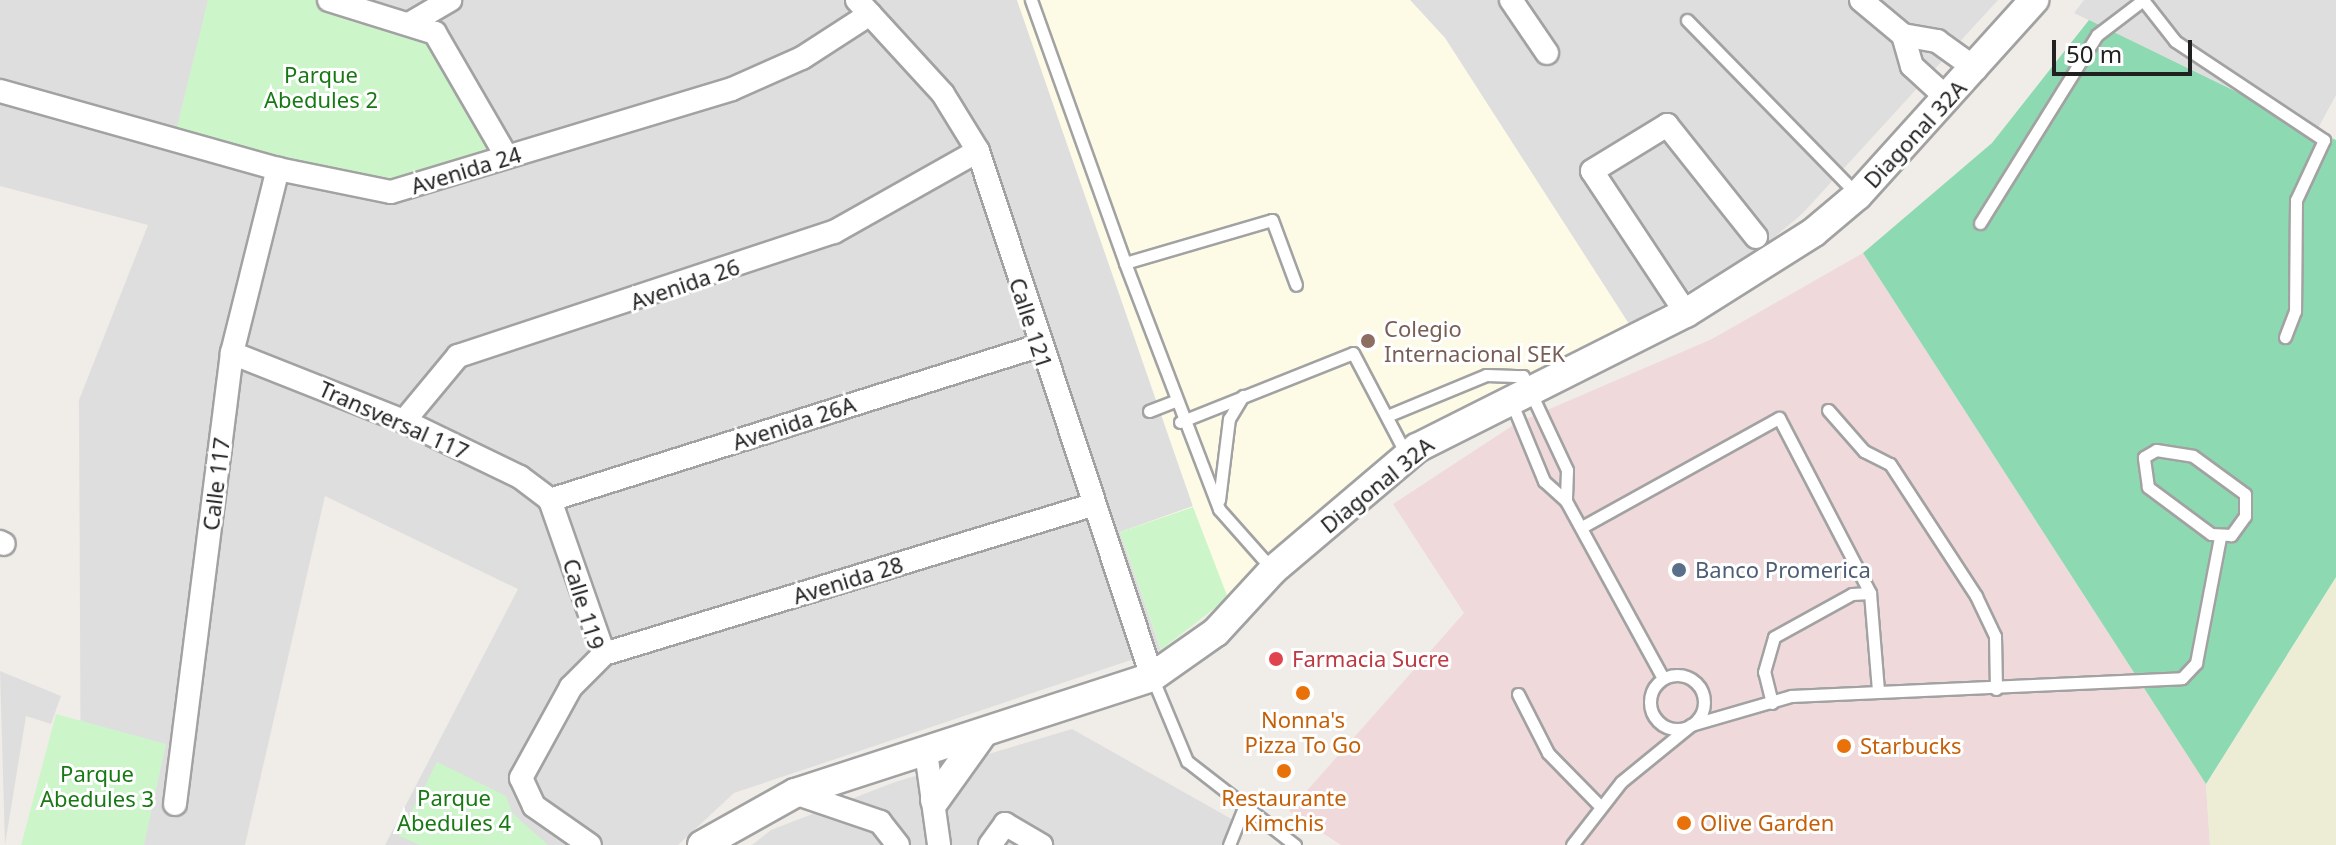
<!DOCTYPE html>
<style>
body{margin:0}
#map{position:relative;width:2336px;height:845px;overflow:hidden;background:#f0ede8;font-family:"Noto Sans",sans-serif}
div>[style]{position:absolute}
.residential>*{inset:0;background:#dfdede}
.commercial>*{inset:0;background:#f0d9db}
.education>*{inset:0;background:#fdfae5}
.farmland>*{inset:0;background:#edecd5}
.park>*{inset:0;background:#ccf6ca}
.pitch>*{inset:0;background:#8dd9b2}
.roads{filter:drop-shadow(2px 0 #a2a2a2) drop-shadow(-2px 0 #a2a2a2) drop-shadow(0 2px #a2a2a2) drop-shadow(0 -2px #a2a2a2)}
.service>*{height:11px;margin:-5.5px;padding:0 5.5px;transform-origin:5.5px;border-radius:5.5px;background:#fff}
.service>.ring{margin:-5.5px;padding:0;box-sizing:content-box;background:none;border:11px solid #fff;border-radius:50%}
.minor>*{height:22px;margin:-11px;padding:0 11px;transform-origin:11px;border-radius:11px;background:#fff}
.tertiary>*{height:28px;margin:-14px;padding:0 14px;transform-origin:14px;border-radius:14px;background:#fff}
.dots>*{width:22px;height:22px;translate:-50% -50%;box-sizing:border-box;border:4px solid #fff;border-radius:50%}
span{translate:-50% -50%;white-space:nowrap;text-align:center;line-height:1.15;-webkit-text-stroke:6px #fff;paint-order:stroke}
.park-label{font-size:22px;color:#187914}
.street-label{font-size:22px;color:#212121}
.education-label{font-size:22px;color:#785e54}
.left{translate:0 -50%;text-align:left}
.service-label{font-size:22px;color:#4e5e75}
.health-label{font-size:22px;color:#be3a42}
.food-label{font-size:22px;color:#c56008}
.scale{position:absolute;left:2052px;top:40px;width:140px;height:36px;box-sizing:border-box;border:4px solid #212121;border-top:0;padding-left:10px;font-size:24px;line-height:28px;white-space:nowrap;color:#212121;-webkit-text-stroke:6px #fff;paint-order:stroke}
</style>
<div id="map">
<div class="residential">
<i style="clip-path:polygon(0 0,1017px 0,1193px 507px,1121px 532px,1161px 650px,734px 793px,678px 845px,385px 845px,518px 589px,325px 496px,245px 845px,81px 845px,79px 400px,148px 225px,0 186px)"></i>
<i style="clip-path:polygon(1410px 0,1998px 0,1803px 213px,1757px 252px,1629px 324px,1445px 38px)"></i>
<i style="clip-path:polygon(2084px 0,2336px 0,2336px 95px,2317px 130px,2074px 13px)"></i>
<i style="clip-path:polygon(0 671px,61px 696px,51px 724px,26px 716px,5px 845px)"></i>
<i style="clip-path:polygon(1072px 729px,1235px 821px,1225px 845px,752px 845px,771px 830px,895px 782px)"></i>
</div>
<div class="commercial">
<i style="clip-path:polygon(1863px 253px,2206px 784px,2210px 845px,1341px 845px,1289px 811px,1464px 613px,1393px 504px,1515px 424px,1712px 339px)"></i>
</div>
<div class="education">
<i style="clip-path:polygon(1017px 0,1410px 0,1445px 38px,1629px 324px,1418px 452px,1161px 650px,1120px 532px,1193px 506px)"></i>
</div>
<div class="farmland">
<i style="clip-path:polygon(2336px 577px,2336px 845px,2210px 845px,2206px 785px)"></i>
</div>
<div class="park">
<i style="clip-path:polygon(208px 0,329px 0,435px 33px,507px 157px,391px 192px,174px 139px)"></i>
<i style="clip-path:polygon(1193px 507px,1228px 598px,1161px 650px,1120px 532px)"></i>
<i style="clip-path:polygon(56px 714px,166px 744px,144px 845px,21px 845px)"></i>
<i style="clip-path:polygon(437px 762px,506px 796px,512px 813px,548px 845px,420px 845px,399px 836px)"></i>
</div>
<div class="pitch">
<i style="clip-path:polygon(2089px 20px,2336px 140px,2336px 577px,2206px 784px,1863px 253px,1992px 143px)"></i>
</div>
<div class="roads">
<div class="service">
<i style="left:1031px;top:0;width:279px;rotate:70.3deg"></i>
<i style="left:1687px;top:20px;width:243px;rotate:45.7deg"></i>
<i style="left:1980px;top:223px;width:221px;rotate:-58.1deg"></i>
<i style="left:2097px;top:35px;width:58px;rotate:-37.3deg"></i>
<i style="left:2143px;top:0;width:52px;rotate:52deg"></i>
<i style="left:2175px;top:41px;width:179px;rotate:33.6deg"></i>
<i style="left:2324px;top:140px;width:66px;rotate:115deg"></i>
<i style="left:2296px;top:200px;width:111px;rotate:90.5deg"></i>
<i style="left:2295px;top:311px;width:28px;rotate:111deg"></i>
<i style="left:1511px;top:401px;width:87px;rotate:67.6deg"></i>
<i style="left:1544px;top:481px;width:30px;rotate:42deg"></i>
<i style="left:1566px;top:501px;width:202px;rotate:61.3deg"></i>
<i style="left:1828px;top:410px;width:55px;rotate:48.7deg"></i>
<i style="left:1864px;top:451px;width:29px;rotate:27deg"></i>
<i style="left:1890px;top:464px;width:158px;rotate:56.9deg"></i>
<i style="left:1976px;top:596px;width:44px;rotate:64.6deg"></i>
<i style="left:1995px;top:636px;width:53px;rotate:88.9deg"></i>
<i style="left:1149px;top:411px;width:28px;rotate:-21deg"></i>
<i style="left:1387px;top:416px;width:107px;rotate:-22.5deg"></i>
<i style="left:1486px;top:375px;width:37px;rotate:2deg"></i>
<i style="left:1523px;top:376px;width:104px;rotate:64.9deg"></i>
<i style="left:1567px;top:470px;width:31px;rotate:92deg"></i>
<i style="left:1180px;top:422px;width:186px;rotate:-21.7deg"></i>
<i style="left:1353px;top:353px;width:116px;rotate:62.3deg"></i>
<i style="left:2156px;top:450px;width:37px;rotate:9deg"></i>
<i style="left:2193px;top:456px;width:64px;rotate:36.2deg"></i>
<i style="left:2245px;top:494px;width:22px;rotate:90deg"></i>
<i style="left:2245px;top:516px;width:24px;rotate:126deg"></i>
<i style="left:2231px;top:535px;width:20px;rotate:-177deg"></i>
<i style="left:2211px;top:534px;width:79px;rotate:-143.3deg"></i>
<i style="left:2148px;top:487px;width:30px;rotate:-98deg"></i>
<i style="left:2144px;top:457px;width:14px;rotate:-30deg"></i>
<i style="left:1219px;top:500px;width:82px;rotate:-83deg"></i>
<i style="left:1229px;top:419px;width:27px;rotate:-59deg"></i>
<i style="left:1582px;top:527px;width:225px;rotate:-29deg"></i>
<i style="left:1779px;top:418px;width:197px;rotate:62.5deg"></i>
<i style="left:1272px;top:569px;width:80px;rotate:-131.5deg"></i>
<i style="left:1219px;top:509px;width:263px;rotate:-110.9deg"></i>
<i style="left:1125px;top:263px;width:153px;rotate:-16.3deg"></i>
<i style="left:1272px;top:220px;width:69px;rotate:69.7deg"></i>
<i class="ring" style="left:1650px;top:675px;width:43px;height:43px"></i>
<i style="left:1152px;top:677px;width:91px;rotate:67.4deg"></i>
<i style="left:1187px;top:761px;width:137px;rotate:37.9deg"></i>
<i style="left:1518px;top:694px;width:66px;rotate:63deg"></i>
<i style="left:1548px;top:753px;width:74px;rotate:45.5deg"></i>
<i style="left:1772px;top:703px;width:32px;rotate:-104deg"></i>
<i style="left:1764px;top:672px;width:36px;rotate:-74deg"></i>
<i style="left:1774px;top:637px;width:89px;rotate:-28.9deg"></i>
<i style="left:1852px;top:594px;width:18px;rotate:-3deg"></i>
<i style="left:1870px;top:593px;width:97px;rotate:85.3deg"></i>
<i style="left:1229px;top:845px;width:43px;rotate:-68.2deg"></i>
<i style="left:1572px;top:845px;width:80px;rotate:-52.1deg"></i>
<i style="left:1621px;top:782px;width:90px;rotate:-39.2deg"></i>
<i style="left:1691px;top:725px;width:104px;rotate:-16.2deg"></i>
<i style="left:1791px;top:696px;width:391px;rotate:-2.6deg"></i>
<i style="left:2182px;top:678px;width:21px;rotate:-47deg"></i>
<i style="left:2196px;top:663px;width:128px;rotate:-79.2deg"></i>
</div>
<div class="minor">
<i style="left:329px;top:0;width:111px;rotate:17.3deg"></i>
<i style="left:435px;top:33px;width:143px;rotate:59.9deg"></i>
<i style="left:857px;top:0;width:127px;rotate:47.5deg"></i>
<i style="left:943px;top:94px;width:67px;rotate:58.4deg"></i>
<i style="left:978px;top:151px;width:554px;rotate:71.7deg"></i>
<i style="left:1511px;top:0;width:64px;rotate:55.8deg"></i>
<i style="left:1861px;top:0;width:55px;rotate:39.8deg"></i>
<i style="left:1903px;top:35px;width:35px;rotate:10deg"></i>
<i style="left:1937px;top:41px;width:48px;rotate:35.7deg"></i>
<i style="left:409px;top:24px;width:48px;rotate:-30.3deg"></i>
<i style="left:1903px;top:35px;width:32px;rotate:74deg"></i>
<i style="left:1912px;top:66px;width:49px;rotate:42.5deg"></i>
<i style="left:0;top:91px;width:289px;rotate:15.7deg"></i>
<i style="left:278px;top:169px;width:115px;rotate:11.5deg"></i>
<i style="left:391px;top:192px;width:356px;rotate:-16.8deg"></i>
<i style="left:732px;top:89px;width:77px;rotate:-23.9deg"></i>
<i style="left:802px;top:58px;width:81px;rotate:-32.9deg"></i>
<i style="left:1686px;top:313px;width:170px;rotate:-123.5deg"></i>
<i style="left:1592px;top:171px;width:88px;rotate:-31.5deg"></i>
<i style="left:1667px;top:125px;width:143px;rotate:51.5deg"></i>
<i style="left:232px;top:353px;width:185px;rotate:21.6deg"></i>
<i style="left:404px;top:421px;width:129px;rotate:25.8deg"></i>
<i style="left:520px;top:477px;width:38px;rotate:37deg"></i>
<i style="left:404px;top:421px;width:85px;rotate:-50.3deg"></i>
<i style="left:458px;top:356px;width:396px;rotate:-18.3deg"></i>
<i style="left:834px;top:232px;width:165px;rotate:-29.4deg"></i>
<i style="left:550px;top:500px;width:512px;rotate:-17.51deg"></i>
<i style="left:550px;top:500px;width:163px;rotate:70.7deg"></i>
<i style="left:604px;top:654px;width:47px;rotate:135deg"></i>
<i style="left:571px;top:687px;width:104px;rotate:118.8deg"></i>
<i style="left:521px;top:778px;width:31px;rotate:65deg"></i>
<i style="left:534px;top:806px;width:68px;rotate:34.9deg"></i>
<i style="left:0;top:542px;width:4px;rotate:27deg"></i>
<i style="left:604px;top:654px;width:510px;rotate:-16.98deg"></i>
<i style="left:926px;top:752px;width:94px;rotate:82deg"></i>
<i style="left:795px;top:793px;width:90px;rotate:18.8deg"></i>
<i style="left:880px;top:822px;width:29px;rotate:52deg"></i>
<i style="left:175px;top:804px;width:455px;rotate:-82.8deg"></i>
<i style="left:232px;top:353px;width:190px;rotate:-76deg"></i>
<i style="left:990px;top:845px;width:26px;rotate:-54deg"></i>
<i style="left:1005px;top:824px;width:42px;rotate:30.3deg"></i>
</div>
<div class="tertiary">
<i style="left:935px;top:800px;width:82px;rotate:-54.4deg"></i>
<i style="left:702px;top:845px;width:107px;rotate:-29.2deg"></i>
<i style="left:795px;top:793px;width:375px;rotate:-18deg"></i>
<i style="left:1152px;top:677px;width:78px;rotate:-35.1deg"></i>
<i style="left:1216px;top:632px;width:84px;rotate:-47.4deg"></i>
<i style="left:1273px;top:570px;width:189px;rotate:-40.3deg"></i>
<i style="left:1417px;top:448px;width:301px;rotate:-26.7deg"></i>
<i style="left:1686px;top:313px;width:151px;rotate:-32.3deg"></i>
<i style="left:1814px;top:232px;width:57px;rotate:-40.1deg"></i>
<i style="left:1858px;top:195px;width:263px;rotate:-47.9deg"></i>
</div>
</div>
<div class="dots">
<i style="left:1368px;top:341px;background:#8d6e63"></i>
<i style="left:1679px;top:570px;background:#5c6f8a"></i>
<i style="left:1276px;top:659px;background:#e0444e"></i>
<i style="left:1303px;top:693px;background:#e8710a"></i>
<i style="left:1844px;top:746px;background:#e8710a"></i>
<i style="left:1284px;top:771px;background:#e8710a"></i>
<i style="left:1684px;top:823px;background:#e8710a"></i>
</div>
<div class="park-label">
<span style="left:321px;top:87px">Parque<br>Abedules 2</span>
<span style="left:97px;top:786px">Parque<br>Abedules 3</span>
<span style="left:454px;top:810px">Parque<br>Abedules 4</span>
</div>
<div class="street-label">
<span style="left:1915px;top:134px;rotate:-47deg">Diagonal 32A</span>
<span style="left:466px;top:170px;rotate:-17deg">Avenida 24</span>
<span style="left:685px;top:284px;rotate:-19deg">Avenida 26</span>
<span style="left:1031px;top:323px;rotate:72deg">Calle 121</span>
<span style="left:394px;top:420px;rotate:24deg">Transversal 117</span>
<span style="left:794px;top:423px;rotate:-18deg">Avenida 26A</span>
<span style="left:216px;top:484px;rotate:-83deg">Calle 117</span>
<span style="left:1377px;top:485px;rotate:-39deg">Diagonal 32A</span>
<span style="left:848px;top:580px;rotate:-17deg">Avenida 28</span>
<span style="left:584px;top:604px;rotate:73deg">Calle 119</span>
</div>
<div class="education-label">
<span class="left" style="left:1384px;top:341px">Colegio<br>Internacional SEK</span>
</div>
<div class="service-label">
<span class="left" style="left:1695px;top:570px">Banco Promerica</span>
</div>
<div class="health-label">
<span class="left" style="left:1292px;top:659px">Farmacia Sucre</span>
</div>
<div class="food-label">
<span style="left:1303px;top:732px">Nonna's<br>Pizza To Go</span>
<span class="left" style="left:1860px;top:746px">Starbucks</span>
<span style="left:1284px;top:810px">Restaurante<br>Kimchis</span>
<span class="left" style="left:1700px;top:823px">Olive Garden</span>
</div>
<div class="scale">50 m</div>
</div>
